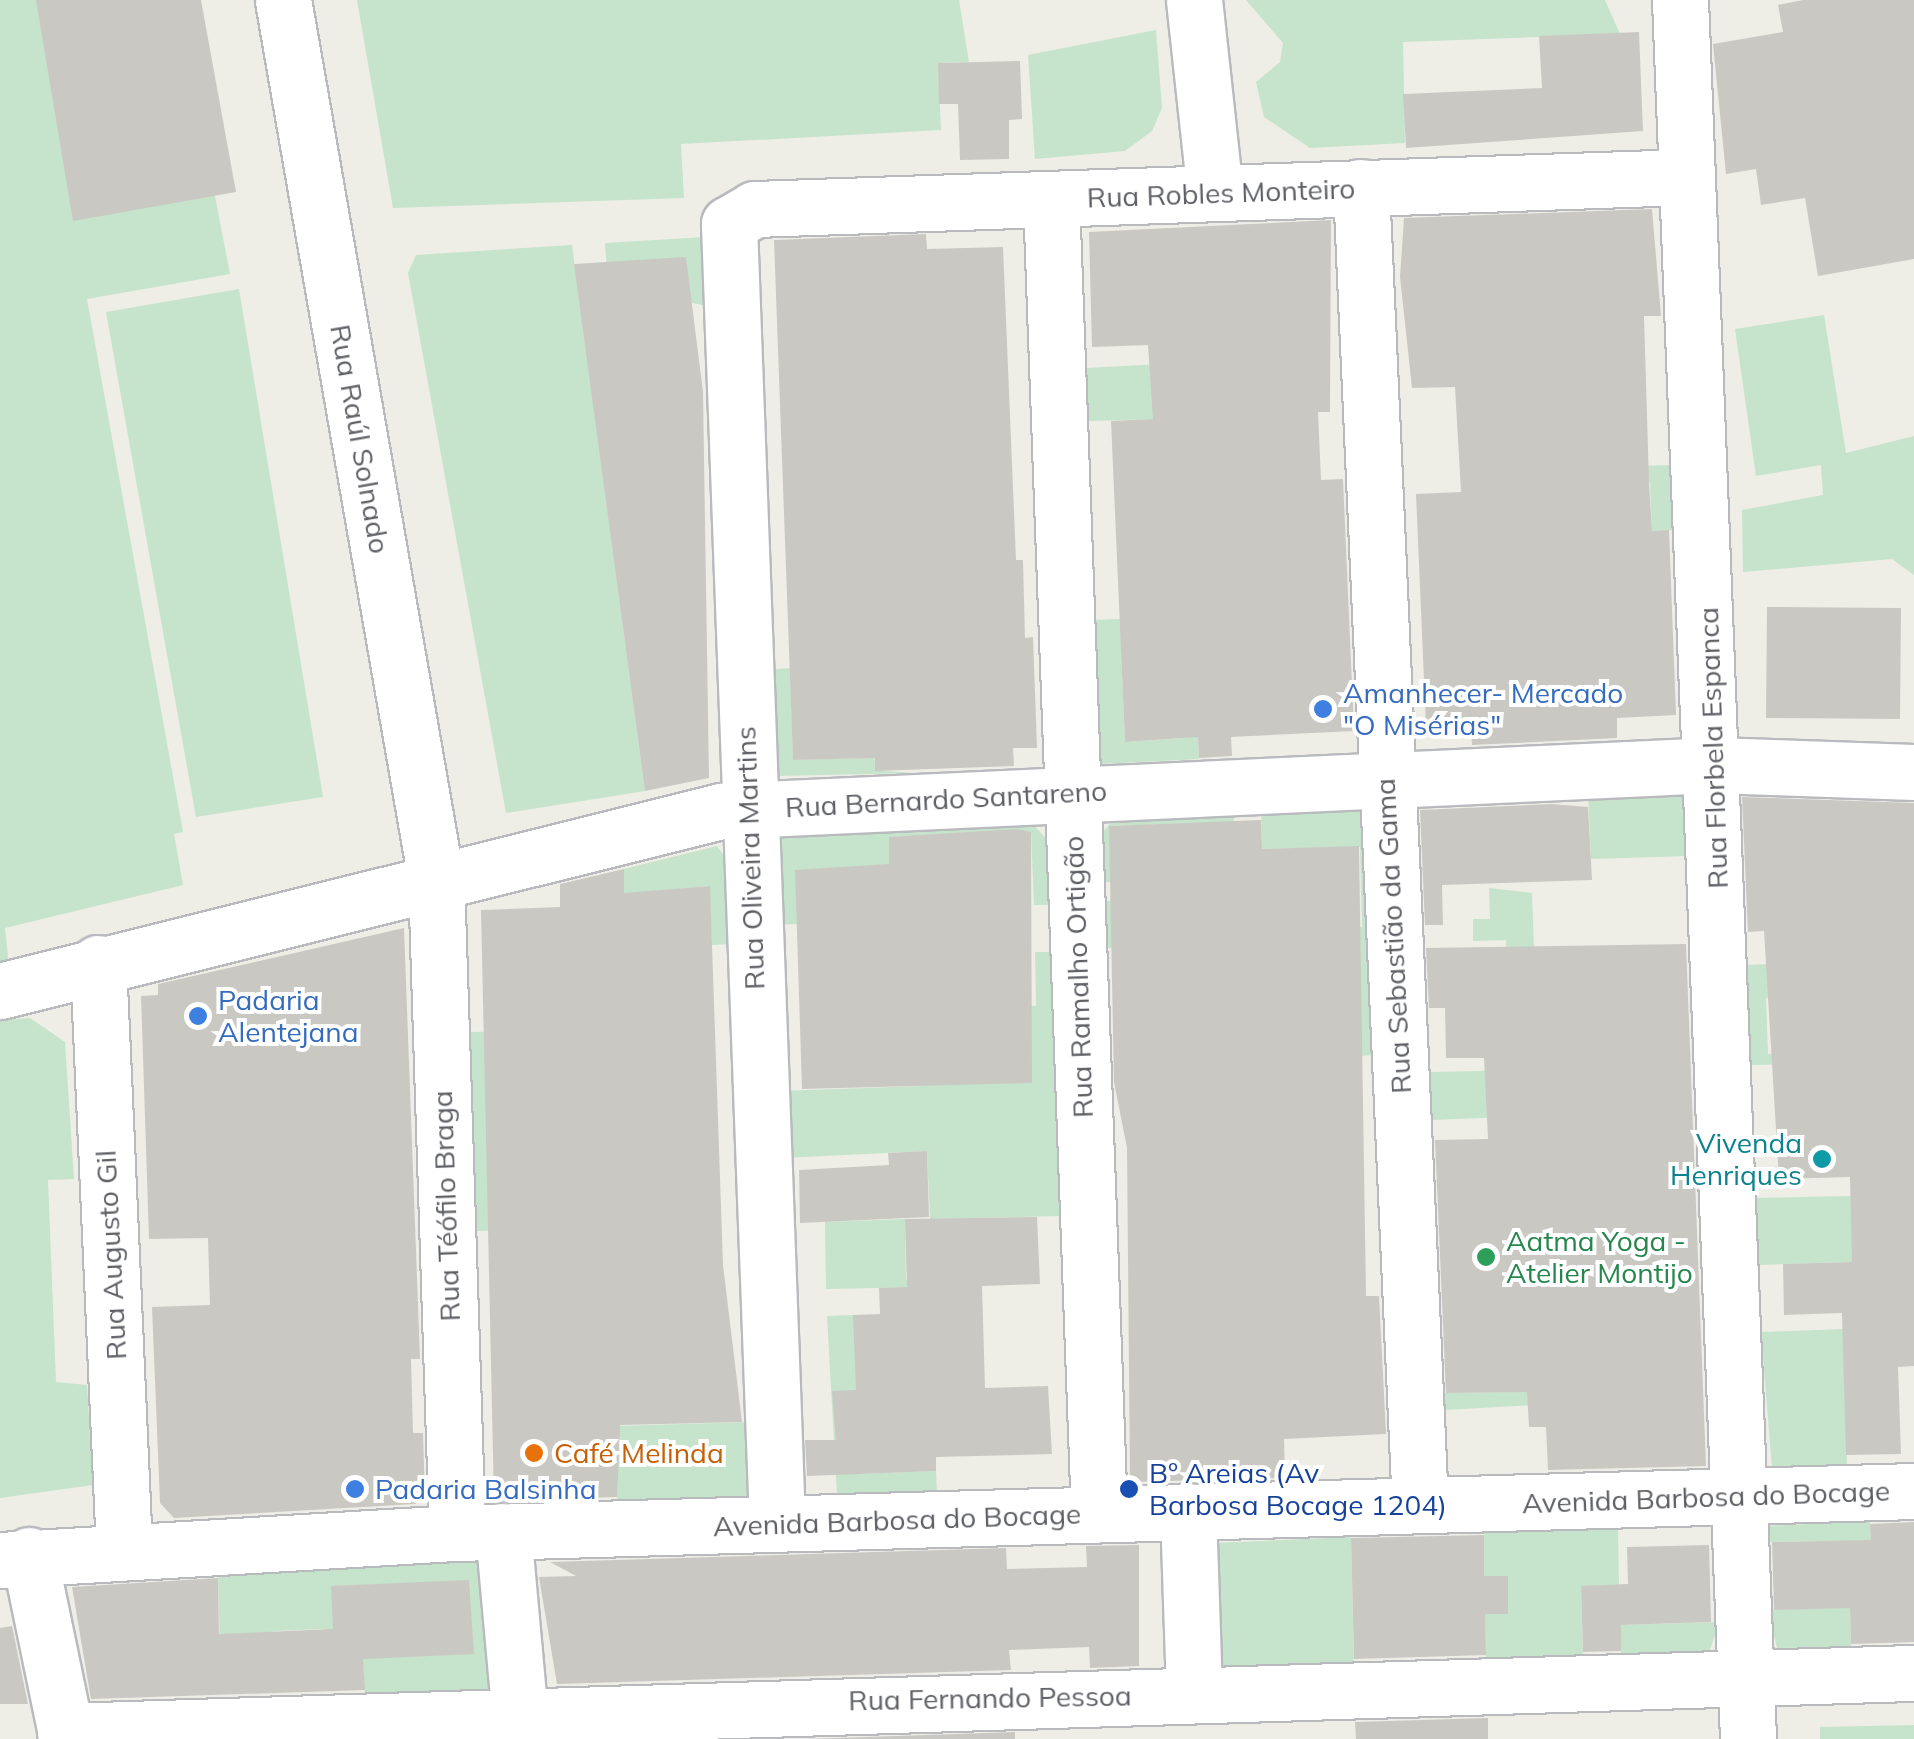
<!DOCTYPE html>
<meta charset="utf-8">
<style>
body{margin:0}
#map{position:relative;width:1914px;height:1739px;overflow:hidden;background:#eeeee6;font-family:Mulish,sans-serif}
div>[style]{position:absolute}
.green>*{inset:0;background:#c6e3cb}
.building>*{inset:0;background:#cac8c3}
.roads{filter:drop-shadow(2px 0 #b8babe) drop-shadow(-2px 0 #b8babe) drop-shadow(0 2px #b8babe) drop-shadow(0 -2px #b8babe)}
.minor>*{height:55px;margin:-27.5px;padding:0 27.5px;transform-origin:27.5px;border-radius:27.5px;background:#fff}
.dots>*{width:28px;height:28px;translate:-50% -50%;box-sizing:border-box;border:5px solid #fff;border-radius:50%}
span{translate:-50% -50%;white-space:nowrap;text-align:center;line-height:1.15;-webkit-text-stroke:8px #fff;paint-order:stroke}
.street-label{font-size:28px;color:#5e6065}
.shop-label{font-size:28px;color:#366cbe}
.left{translate:0 -50%;text-align:left}
.culture-label{font-size:28px;color:#0d838f}
.right{translate:-100% -50%;text-align:right}
.leisure-label{font-size:28px;color:#27864d}
.food-label{font-size:28px;color:#c56008}
.transit-label{font-size:28px;color:#164399}
</style>
<div id="map">
<div class="green">
<i style="clip-path:polygon(0 0,36px 0,215px 196px,230px 274px,87px 299px,183px 832px,174px 834px,183px 885px,5px 928px,9px 966px,0 968px)"></i>
<i style="clip-path:polygon(357px 0,959px 0,969px 62px,938px 63px,941px 130px,681px 144px,684px 198px,393px 208px)"></i>
<i style="clip-path:polygon(1246px 0,1605px 0,1620px 34px,1403px 42px,1405px 143px,1310px 148px,1264px 117px,1256px 82px,1280px 62px,1283px 43px)"></i>
<i style="clip-path:polygon(1156px 30px,1162px 108px,1152px 131px,1125px 151px,1035px 159px,1028px 55px)"></i>
<i style="clip-path:polygon(705px 237px,707px 306px,608px 285px,605px 243px)"></i>
<i style="clip-path:polygon(572px 245px,645px 791px,506px 813px,408px 273px,416px 255px)"></i>
<i style="clip-path:polygon(239px 289px,323px 797px,196px 817px,106px 312px)"></i>
<i style="clip-path:polygon(1824px 315px,1846px 453px,1914px 436px,1914px 575px,1892px 559px,1743px 572px,1742px 510px,1823px 495px,1821px 465px,1756px 476px,1735px 329px)"></i>
<i style="clip-path:polygon(1179px 363px,1157px 419px,1088px 421px,1086px 368px)"></i>
<i style="clip-path:polygon(1675px 465px,1677px 530px,1652px 531px,1650px 483px,1573px 485px,1540px 468px)"></i>
<i style="clip-path:polygon(evenodd,1193px 616px,1199px 759px,1100px 764px,1094px 620px,1193px 616px,1181px 647px,1186px 738px,1125px 742px,1121px 650px,1181px 647px)"></i>
<i style="clip-path:polygon(871px 666px,875px 770px,913px 773px,776px 776px,765px 670px,790px 668px,793px 760px,866px 758px)"></i>
<i style="clip-path:polygon(1685px 790px,1689px 856px,1591px 859px,1588px 793px)"></i>
<i style="clip-path:polygon(1356px 806px,1363px 810px,1375px 1055px,1359px 1056px,1239px 944px,1105px 948px,1103px 901px,1160px 900px,1266px 930px,1362px 927px,1360px 847px,1262px 849px,1261px 811px)"></i>
<i style="clip-path:polygon(1234px 813px,1235px 855px,1201px 823px,1109px 826px,1111px 882px,1103px 882px,1101px 834px,1115px 818px)"></i>
<i style="clip-path:polygon(1032px 823px,1048px 841px,1051px 905px,1034px 905px,1031px 832px,889px 837px,890px 874px,798px 924px,773px 925px,770px 834px)"></i>
<i style="clip-path:polygon(717px 846px,727px 860px,730px 944px,712px 945px,709px 886px,624px 894px,624px 869px)"></i>
<i style="clip-path:polygon(1489px 888px,1532px 893px,1536px 1005px,1508px 1006px,1506px 940px,1473px 941px,1473px 919px,1490px 919px)"></i>
<i style="clip-path:polygon(1035px 952px,1052px 952px,1062px 1216px,930px 1219px,927px 1151px,783px 1158px,778px 1091px,923px 1086px,923px 1062px,948px 1008px,1036px 1006px)"></i>
<i style="clip-path:polygon(1836px 961px,1838px 995px,1766px 998px,1768px 1054px,1846px 1051px,1823px 1064px,1751px 1065px,1746px 965px)"></i>
<i style="clip-path:polygon(30px 1018px,65px 1042px,74px 1179px,48px 1180px,56px 1382px,87px 1385px,93px 1485px,0 1498px,0 1020px)"></i>
<i style="clip-path:polygon(530px 1031px,516px 1230px,476px 1231px,469px 1032px)"></i>
<i style="clip-path:polygon(1530px 1070px,1531px 1116px,1432px 1120px,1430px 1072px)"></i>
<i style="clip-path:polygon(1850px 1196px,1879px 1261px,1759px 1265px,1756px 1198px)"></i>
<i style="clip-path:polygon(905px 1219px,906px 1280px,930px 1287px,826px 1289px,825px 1222px)"></i>
<i style="clip-path:polygon(853px 1315px,923px 1371px,855px 1474px,936px 1471px,937px 1493px,837px 1495px,827px 1316px)"></i>
<i style="clip-path:polygon(1843px 1329px,1847px 1466px,1772px 1468px,1761px 1332px)"></i>
<i style="clip-path:polygon(1514px 1360px,1575px 1403px,1444px 1410px,1443px 1393px,1514px 1392px)"></i>
<i style="clip-path:polygon(750px 1422px,752px 1497px,617px 1501px,615px 1426px)"></i>
<i style="clip-path:polygon(1870px 1521px,1871px 1538px,1914px 1543px,1850px 1611px,1851px 1647px,1777px 1648px,1768px 1610px,1830px 1608px,1829px 1541px,1767px 1542px,1767px 1526px)"></i>
<i style="clip-path:polygon(1618px 1529px,1619px 1585px,1581px 1587px,1583px 1657px,1486px 1659px,1485px 1614px,1508px 1613px,1508px 1577px,1484px 1576px,1484px 1533px)"></i>
<i style="clip-path:polygon(1351px 1537px,1354px 1670px,1217px 1675px,1215px 1543px)"></i>
<i style="clip-path:polygon(480px 1558px,492px 1690px,365px 1695px,363px 1665px,324px 1629px,274px 1631px,220px 1651px,218px 1572px)"></i>
<i style="clip-path:polygon(1719px 1622px,1709px 1653px,1621px 1656px,1621px 1625px)"></i>
<i style="clip-path:polygon(1914px 1725px,1914px 1739px,1820px 1739px,1820px 1727px)"></i>
</div>
<div class="building">
<i style="clip-path:polygon(36px 0,201px 0,236px 192px,73px 221px)"></i>
<i style="clip-path:polygon(1803px 0,1914px 0,1914px 259px,1818px 276px,1805px 198px,1761px 205px,1756px 169px,1726px 174px,1713px 44px,1783px 32px,1778px 5px)"></i>
<i style="clip-path:polygon(1639px 32px,1643px 131px,1406px 148px,1403px 94px,1542px 88px,1539px 36px)"></i>
<i style="clip-path:polygon(1020px 61px,1022px 119px,1009px 120px,1009px 159px,960px 160px,958px 104px,939px 104px,938px 63px)"></i>
<i style="clip-path:polygon(1652px 209px,1661px 316px,1644px 316px,1649px 483px,1652px 531px,1669px 530px,1676px 715px,1617px 718px,1617px 738px,1472px 745px,1471px 726px,1426px 727px,1416px 494px,1461px 492px,1455px 387px,1412px 388px,1400px 277px,1404px 218px)"></i>
<i style="clip-path:polygon(1331px 220px,1330px 412px,1318px 412px,1321px 480px,1343px 479px,1354px 731px,1231px 737px,1232px 756px,1199px 758px,1198px 737px,1125px 742px,1111px 421px,1153px 419px,1148px 345px,1092px 347px,1089px 232px)"></i>
<i style="clip-path:polygon(926px 234px,927px 249px,1003px 247px,1016px 560px,1023px 560px,1025px 638px,1033px 637px,1037px 748px,1013px 748px,1014px 766px,875px 771px,875px 758px,793px 760px,774px 240px)"></i>
<i style="clip-path:polygon(686px 257px,703px 392px,709px 778px,645px 791px,574px 264px)"></i>
<i style="clip-path:polygon(1767px 607px,1901px 608px,1900px 719px,1766px 718px)"></i>
<i style="clip-path:polygon(1742px 797px,1914px 803px,1914px 1366px,1898px 1367px,1901px 1454px,1846px 1455px,1842px 1313px,1784px 1315px,1783px 1264px,1852px 1262px,1850px 1177px,1779px 1179px,1764px 931px,1748px 932px)"></i>
<i style="clip-path:polygon(1552px 804px,1588px 807px,1592px 880px,1442px 885px,1443px 925px,1425px 925px,1420px 810px)"></i>
<i style="clip-path:polygon(1261px 820px,1262px 849px,1359px 846px,1366px 1296px,1379px 1296px,1386px 1434px,1284px 1439px,1285px 1478px,1130px 1482px,1127px 1148px,1114px 1082px,1109px 826px)"></i>
<i style="clip-path:polygon(1017px 829px,1031px 832px,1032px 1083px,802px 1089px,795px 870px,889px 864px,889px 837px)"></i>
<i style="clip-path:polygon(624px 869px,624px 893px,710px 886px,723px 1265px,742px 1422px,620px 1425px,617px 1497px,494px 1501px,481px 910px,560px 907px,560px 884px)"></i>
<i style="clip-path:polygon(404px 928px,420px 1359px,411px 1359px,413px 1433px,423px 1433px,425px 1496px,415px 1504px,174px 1518px,160px 1503px,152px 1307px,210px 1305px,208px 1238px,149px 1239px,141px 996px,158px 995px,158px 984px)"></i>
<i style="clip-path:polygon(1686px 944px,1706px 1466px,1548px 1470px,1546px 1427px,1529px 1427px,1527px 1392px,1446px 1393px,1435px 1140px,1488px 1139px,1484px 1058px,1446px 1058px,1445px 1008px,1429px 1008px,1426px 948px)"></i>
<i style="clip-path:polygon(927px 1151px,929px 1217px,800px 1223px,799px 1170px,889px 1165px,888px 1153px)"></i>
<i style="clip-path:polygon(1037px 1217px,1040px 1284px,982px 1286px,985px 1388px,1048px 1386px,1052px 1454px,936px 1457px,936px 1471px,807px 1476px,805px 1440px,836px 1440px,832px 1391px,856px 1390px,853px 1315px,880px 1314px,879px 1288px,907px 1287px,905px 1219px)"></i>
<i style="clip-path:polygon(1914px 1522px,1914px 1642px,1851px 1644px,1850px 1608px,1774px 1610px,1772px 1542px,1871px 1540px,1870px 1524px)"></i>
<i style="clip-path:polygon(1484px 1535px,1484px 1576px,1508px 1576px,1508px 1614px,1485px 1614px,1486px 1655px,1354px 1659px,1351px 1538px)"></i>
<i style="clip-path:polygon(1139px 1545px,1139px 1666px,1090px 1668px,1089px 1647px,1009px 1650px,1011px 1670px,557px 1684px,539px 1577px,576px 1576px,550px 1562px,1006px 1548px,1007px 1569px,1087px 1567px,1086px 1546px)"></i>
<i style="clip-path:polygon(1709px 1545px,1711px 1622px,1621px 1625px,1621px 1651px,1583px 1652px,1581px 1586px,1628px 1584px,1627px 1547px)"></i>
<i style="clip-path:polygon(218px 1578px,219px 1634px,333px 1629px,331px 1586px,469px 1580px,474px 1654px,363px 1659px,365px 1690px,91px 1699px,72px 1587px)"></i>
<i style="clip-path:polygon(12px 1626px,28px 1704px,0 1704px,0 1628px)"></i>
<i style="clip-path:polygon(1488px 1718px,1488px 1739px,1356px 1739px,1355px 1722px)"></i>
<i style="clip-path:polygon(1015px 1732px,1015px 1739px,807px 1739px)"></i>
</div>
<div class="roads">
<div class="minor">
<i style="left:283px;top:0;width:892px;rotate:80.13deg"></i>
<i style="left:436px;top:879px;width:654px;rotate:88.16deg"></i>
<i style="left:1194px;top:0;width:193px;rotate:83.8deg"></i>
<i style="left:1680px;top:0;width:1740px;rotate:87.76deg"></i>
<i style="left:1361px;top:187px;width:1319px;rotate:87.44deg"></i>
<i style="left:1051px;top:199px;width:1316px;rotate:87.91deg"></i>
<i style="left:98px;top:963px;width:586px;rotate:87.46deg"></i>
<i style="left:0;top:991px;width:743px;rotate:-14.02deg"></i>
<i style="left:721px;top:811px;width:995px;rotate:-2.65deg"></i>
<i style="left:1715px;top:765px;width:199px;rotate:2deg"></i>
<i style="left:1188px;top:1511px;width:182px;rotate:88.1deg"></i>
<i style="left:777px;top:1522px;width:1299px;rotate:-92.12deg"></i>
<i style="left:729px;top:224px;width:30px;rotate:-30deg"></i>
<i style="left:755px;top:209px;width:932px;rotate:-1.97deg"></i>
<i style="left:503px;top:1531px;width:209px;rotate:84.8deg"></i>
<i style="left:29px;top:1555px;width:188px;rotate:78.3deg"></i>
<i style="left:0;top:1560px;width:458px;rotate:-3.4deg"></i>
<i style="left:457px;top:1533px;width:1458px;rotate:-1.65deg"></i>
<i style="left:65px;top:1731px;width:1850px;rotate:-1.8deg"></i>
</div>
</div>
<div class="dots">
<i style="left:1323px;top:709px;background:#3f7fe0"></i>
<i style="left:198px;top:1016px;background:#3f7fe0"></i>
<i style="left:1822px;top:1159px;background:#0f9aa8"></i>
<i style="left:1486px;top:1257px;background:#2e9e5b"></i>
<i style="left:534px;top:1453px;background:#e8710a"></i>
<i style="left:355px;top:1489px;background:#3f7fe0"></i>
<i style="left:1129px;top:1489px;background:#1a4fb4"></i>
</div>
<div class="street-label">
<span style="left:1221px;top:193px;rotate:-2deg">Rua Robles Monteiro</span>
<span style="left:360px;top:439px;rotate:80deg">Rua Raúl Solnado</span>
<span style="left:1713px;top:748px;rotate:-92deg">Rua Florbela Espanca</span>
<span style="left:946px;top:799px;rotate:-3deg">Rua Bernardo Santareno</span>
<span style="left:750px;top:858px;rotate:-92deg">Rua Oliveira Martins</span>
<span style="left:1393px;top:936px;rotate:-93deg">Rua Sebastião da Gama</span>
<span style="left:1078px;top:977px;rotate:-92deg">Rua Ramalho Ortigão</span>
<span style="left:446px;top:1206px;rotate:-92deg">Rua Téófilo Braga</span>
<span style="left:111px;top:1255px;rotate:-93deg">Rua Augusto Gil</span>
<span style="left:1706px;top:1497px;rotate:-2deg">Avenida Barbosa do Bocage</span>
<span style="left:897px;top:1520px;rotate:-2deg">Avenida Barbosa do Bocage</span>
<span style="left:990px;top:1698px;rotate:-1deg">Rua Fernando Pessoa</span>
</div>
<div class="shop-label">
<span class="left" style="left:1343px;top:709px">Amanhecer- Mercado<br>"O Misérias"</span>
<span class="left" style="left:218px;top:1016px">Padaria<br>Alentejana</span>
<span class="left" style="left:375px;top:1489px">Padaria Balsinha</span>
</div>
<div class="culture-label">
<span class="right" style="left:1802px;top:1159px">Vivenda<br>Henriques</span>
</div>
<div class="leisure-label">
<span class="left" style="left:1506px;top:1257px">Aatma Yoga -<br>Atelier Montijo</span>
</div>
<div class="food-label">
<span class="left" style="left:554px;top:1453px">Café Melinda</span>
</div>
<div class="transit-label">
<span class="left" style="left:1149px;top:1489px">Bº Areias (Av<br>Barbosa Bocage 1204)</span>
</div>
</div>
